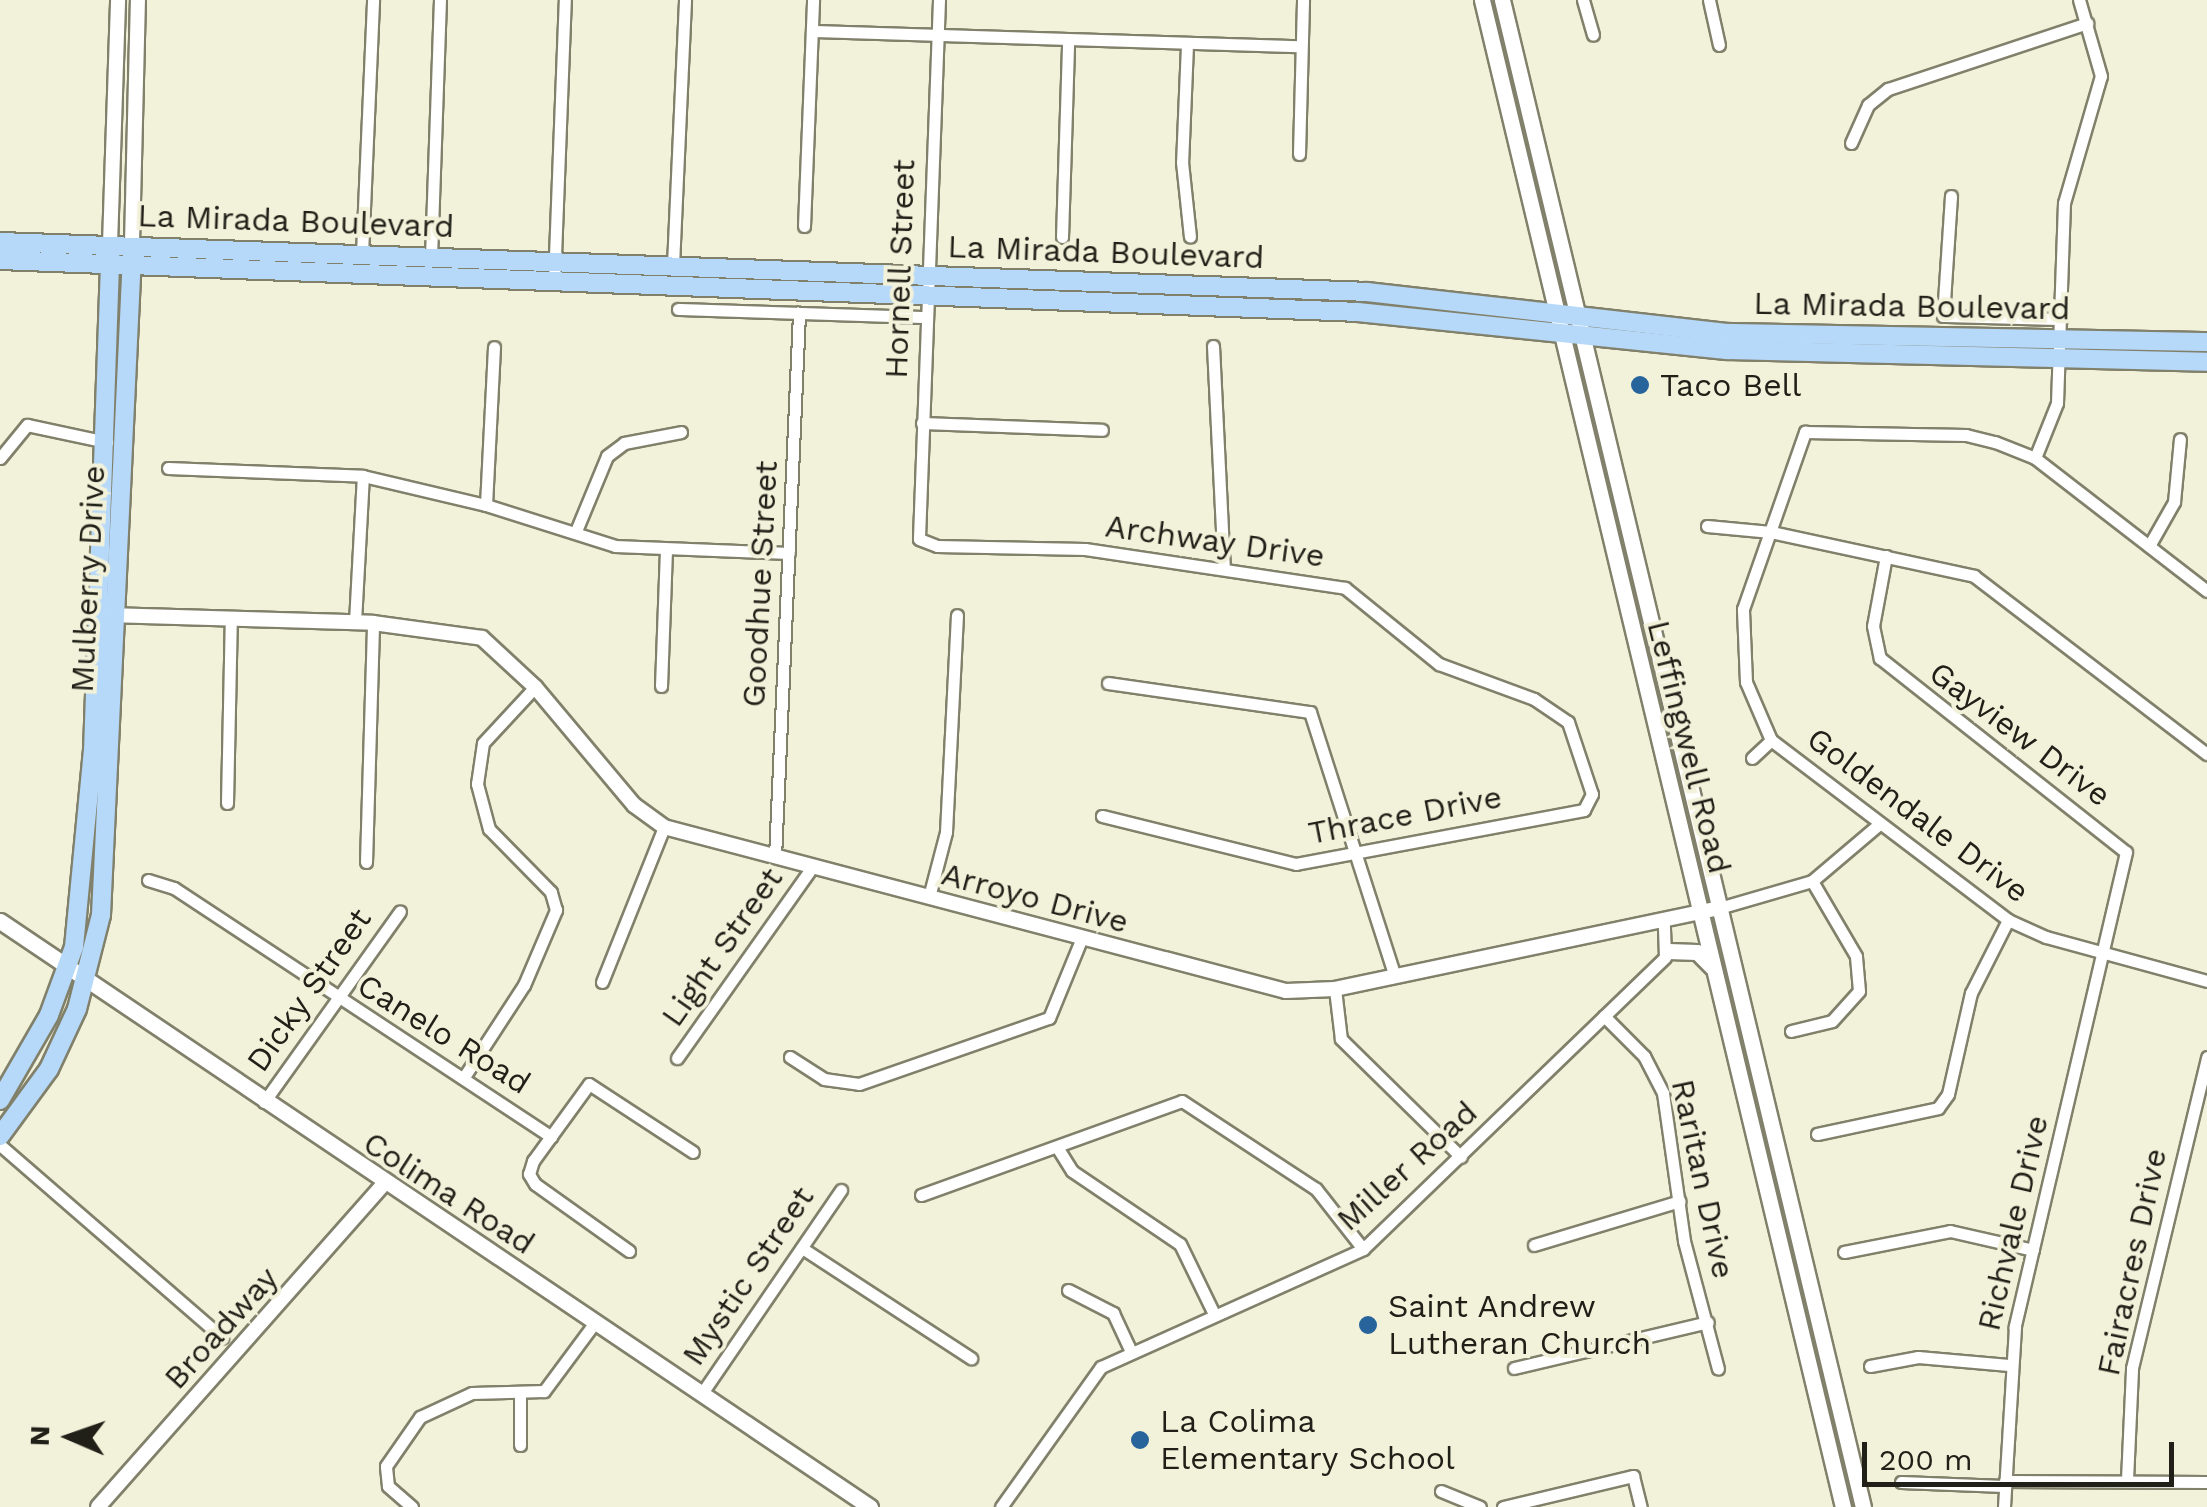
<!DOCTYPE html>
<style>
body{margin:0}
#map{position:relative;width:2207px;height:1507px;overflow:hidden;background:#f2f1da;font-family:"Work Sans",sans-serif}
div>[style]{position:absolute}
.roads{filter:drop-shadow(2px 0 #81806b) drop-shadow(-2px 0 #81806b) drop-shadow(0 2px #81806b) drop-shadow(0 -2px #81806b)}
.minor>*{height:11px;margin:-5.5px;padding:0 5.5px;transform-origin:5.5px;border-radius:5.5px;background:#fff}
.tertiary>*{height:14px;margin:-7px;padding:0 7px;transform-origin:7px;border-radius:7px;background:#fff}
.secondary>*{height:15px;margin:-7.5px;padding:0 7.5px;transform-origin:7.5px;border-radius:7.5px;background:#fff}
.primary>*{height:18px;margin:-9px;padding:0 9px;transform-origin:9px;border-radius:9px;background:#b6d9fa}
.dots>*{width:28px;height:28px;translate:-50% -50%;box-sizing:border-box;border:5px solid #f2f1da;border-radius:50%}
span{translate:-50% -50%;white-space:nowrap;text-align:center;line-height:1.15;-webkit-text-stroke:8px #f2f1da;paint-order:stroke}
.street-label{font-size:32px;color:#212018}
.poi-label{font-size:32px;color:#212018}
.left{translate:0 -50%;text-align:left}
.north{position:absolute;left:20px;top:1387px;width:100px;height:100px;-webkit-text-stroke:8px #f2f1da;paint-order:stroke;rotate:272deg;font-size:28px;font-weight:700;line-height:40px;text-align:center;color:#212018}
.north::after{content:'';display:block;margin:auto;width:35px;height:45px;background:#212018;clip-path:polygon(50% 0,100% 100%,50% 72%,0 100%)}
.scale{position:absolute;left:1862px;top:1442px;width:312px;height:45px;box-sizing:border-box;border:5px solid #212018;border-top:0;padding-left:12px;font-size:30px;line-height:35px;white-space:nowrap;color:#212018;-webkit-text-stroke:8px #f2f1da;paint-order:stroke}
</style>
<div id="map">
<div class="roads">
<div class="minor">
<i style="left:939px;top:0;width:539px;rotate:92.13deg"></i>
<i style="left:919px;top:539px;width:19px;rotate:21deg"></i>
<i style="left:937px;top:546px;width:148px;rotate:1.2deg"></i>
<i style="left:1085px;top:549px;width:263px;rotate:8.5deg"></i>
<i style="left:1345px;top:588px;width:121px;rotate:39deg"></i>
<i style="left:1439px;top:664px;width:101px;rotate:20.2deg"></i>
<i style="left:1534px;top:699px;width:41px;rotate:34.1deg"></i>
<i style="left:1568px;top:722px;width:76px;rotate:71.6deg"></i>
<i style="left:1592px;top:794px;width:18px;rotate:117deg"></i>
<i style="left:1584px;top:810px;width:293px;rotate:169.4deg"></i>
<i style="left:1296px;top:864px;width:200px;rotate:-166.1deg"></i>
<i style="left:1583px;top:0;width:36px;rotate:74deg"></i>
<i style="left:1709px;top:0;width:46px;rotate:77.5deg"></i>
<i style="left:812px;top:31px;width:489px;rotate:1.8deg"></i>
<i style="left:1187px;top:45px;width:117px;rotate:92.4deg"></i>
<i style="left:1182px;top:162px;width:75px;rotate:83.9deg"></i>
<i style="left:1851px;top:143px;width:42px;rotate:-65.9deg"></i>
<i style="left:1868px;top:105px;width:26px;rotate:-39deg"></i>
<i style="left:1888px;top:89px;width:210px;rotate:-18.3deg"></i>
<i style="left:1299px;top:154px;width:154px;rotate:-88.5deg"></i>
<i style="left:1951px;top:196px;width:120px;rotate:93.8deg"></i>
<i style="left:1943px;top:316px;width:118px;rotate:1.5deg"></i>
<i style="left:804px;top:226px;width:226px;rotate:-87.7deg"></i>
<i style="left:1062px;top:237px;width:195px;rotate:-88.2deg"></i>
<i style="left:362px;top:254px;width:254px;rotate:-87.5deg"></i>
<i style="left:431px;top:257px;width:257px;rotate:-88deg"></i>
<i style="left:673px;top:265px;width:265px;rotate:-87.4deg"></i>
<i style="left:554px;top:282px;width:282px;rotate:-87.8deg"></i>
<i style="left:678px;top:309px;width:246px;rotate:1.9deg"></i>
<i style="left:1213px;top:346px;width:221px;rotate:87.2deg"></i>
<i style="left:922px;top:423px;width:180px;rotate:2.2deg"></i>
<i style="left:0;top:458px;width:43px;rotate:-50.7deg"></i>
<i style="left:27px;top:425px;width:82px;rotate:12deg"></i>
<i style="left:2035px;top:458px;width:59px;rotate:-68.2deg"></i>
<i style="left:2057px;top:403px;width:200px;rotate:-88deg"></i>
<i style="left:2064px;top:203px;width:132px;rotate:-73.8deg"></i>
<i style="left:2101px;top:76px;width:79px;rotate:-106.1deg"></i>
<i style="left:168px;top:468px;width:195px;rotate:2.3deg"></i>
<i style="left:363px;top:476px;width:126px;rotate:13.3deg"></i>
<i style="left:486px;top:505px;width:135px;rotate:17.6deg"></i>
<i style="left:615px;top:546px;width:174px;rotate:2.3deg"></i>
<i style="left:486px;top:505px;width:158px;rotate:-87.1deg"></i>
<i style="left:1707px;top:526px;width:64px;rotate:5.4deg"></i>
<i style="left:1771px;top:532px;width:208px;rotate:12.2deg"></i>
<i style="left:1974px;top:576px;width:293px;rotate:37.4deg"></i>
<i style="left:576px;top:531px;width:81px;rotate:-67.5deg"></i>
<i style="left:607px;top:456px;width:21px;rotate:-37deg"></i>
<i style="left:624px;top:443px;width:58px;rotate:-10.9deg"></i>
<i style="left:2149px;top:546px;width:51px;rotate:-60.4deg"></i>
<i style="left:2174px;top:502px;width:63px;rotate:-84.6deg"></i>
<i style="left:1886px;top:556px;width:71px;rotate:100.5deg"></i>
<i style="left:1873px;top:626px;width:33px;rotate:78deg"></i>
<i style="left:1880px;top:658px;width:313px;rotate:38.3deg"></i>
<i style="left:2126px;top:852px;width:488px;rotate:103.2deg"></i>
<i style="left:2015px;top:1327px;width:180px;rotate:93.5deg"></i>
<i style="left:355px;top:622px;width:146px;rotate:-86.9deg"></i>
<i style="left:1108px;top:683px;width:204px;rotate:8.2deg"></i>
<i style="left:1310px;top:712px;width:277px;rotate:72.2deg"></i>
<i style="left:661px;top:686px;width:137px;rotate:-87.9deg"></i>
<i style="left:1771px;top:740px;width:298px;rotate:37.2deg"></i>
<i style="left:2008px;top:920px;width:42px;rotate:24.1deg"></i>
<i style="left:2046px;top:937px;width:167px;rotate:15.3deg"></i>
<i style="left:1752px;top:758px;width:26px;rotate:-43deg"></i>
<i style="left:1771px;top:740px;width:63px;rotate:-113.3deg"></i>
<i style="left:1746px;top:682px;width:73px;rotate:-92.4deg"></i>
<i style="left:1743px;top:609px;width:188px;rotate:-70.7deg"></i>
<i style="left:1805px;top:432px;width:161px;rotate:1.1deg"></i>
<i style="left:1966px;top:435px;width:30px;rotate:14deg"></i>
<i style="left:1995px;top:442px;width:43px;rotate:21.8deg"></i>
<i style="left:2035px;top:458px;width:217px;rotate:37.7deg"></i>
<i style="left:227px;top:803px;width:184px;rotate:-88.8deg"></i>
<i style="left:775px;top:857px;width:545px;rotate:-87.47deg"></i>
<i style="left:366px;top:862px;width:239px;rotate:-88.3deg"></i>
<i style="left:148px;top:880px;width:27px;rotate:17deg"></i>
<i style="left:174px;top:888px;width:452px;rotate:33.4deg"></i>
<i style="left:929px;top:897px;width:67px;rotate:-75.3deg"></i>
<i style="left:946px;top:832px;width:217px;rotate:-87.1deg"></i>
<i style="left:1719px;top:908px;width:97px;rotate:-16.2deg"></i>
<i style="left:1812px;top:881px;width:87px;rotate:-40.3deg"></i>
<i style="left:602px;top:982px;width:167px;rotate:-68.2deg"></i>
<i style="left:1335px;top:989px;width:50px;rotate:83.2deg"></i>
<i style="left:1341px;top:1039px;width:168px;rotate:44.5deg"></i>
<i style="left:1604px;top:1016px;width:57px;rotate:45deg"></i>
<i style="left:1644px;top:1056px;width:42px;rotate:62.8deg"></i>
<i style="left:1663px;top:1093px;width:149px;rotate:81.9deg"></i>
<i style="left:1684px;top:1241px;width:132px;rotate:75.1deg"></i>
<i style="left:1791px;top:1031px;width:42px;rotate:-13.7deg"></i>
<i style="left:1832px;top:1021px;width:40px;rotate:-48deg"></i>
<i style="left:1859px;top:991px;width:35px;rotate:-95deg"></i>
<i style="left:1856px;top:956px;width:87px;rotate:-120.4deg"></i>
<i style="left:790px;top:1057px;width:40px;rotate:32.9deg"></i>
<i style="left:824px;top:1079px;width:35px;rotate:8deg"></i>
<i style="left:859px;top:1084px;width:201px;rotate:-19.2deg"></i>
<i style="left:1049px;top:1018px;width:84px;rotate:-67.7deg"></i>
<i style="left:677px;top:1058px;width:234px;rotate:-54.7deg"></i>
<i style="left:464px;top:1077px;width:110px;rotate:-56.9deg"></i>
<i style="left:524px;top:985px;width:82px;rotate:-66.9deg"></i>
<i style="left:556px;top:910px;width:19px;rotate:-106deg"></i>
<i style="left:551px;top:892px;width:88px;rotate:-134.5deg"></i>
<i style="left:489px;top:829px;width:47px;rotate:-104.9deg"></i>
<i style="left:477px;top:784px;width:41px;rotate:-81.7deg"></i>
<i style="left:483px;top:743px;width:76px;rotate:-47.1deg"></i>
<i style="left:264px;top:1102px;width:234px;rotate:-54.5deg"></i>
<i style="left:1817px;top:1134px;width:124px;rotate:-12.1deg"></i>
<i style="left:1938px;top:1108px;width:17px;rotate:-54deg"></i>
<i style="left:1948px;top:1094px;width:104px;rotate:-77.2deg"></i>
<i style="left:1971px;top:993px;width:82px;rotate:-63.1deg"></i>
<i style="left:0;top:1145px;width:294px;rotate:40.9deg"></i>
<i style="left:1057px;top:1147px;width:28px;rotate:58deg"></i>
<i style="left:1072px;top:1171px;width:130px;rotate:34.1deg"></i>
<i style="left:1180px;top:1244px;width:78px;rotate:64.1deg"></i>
<i style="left:921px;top:1195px;width:277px;rotate:-19.8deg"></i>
<i style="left:1182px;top:1101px;width:160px;rotate:33.3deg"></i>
<i style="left:1316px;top:1189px;width:76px;rotate:51.9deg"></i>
<i style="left:1534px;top:1245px;width:152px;rotate:-16.8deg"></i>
<i style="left:802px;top:1248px;width:202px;rotate:33.1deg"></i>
<i style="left:629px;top:1251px;width:115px;rotate:-144.5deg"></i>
<i style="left:535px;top:1184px;width:12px;rotate:-121deg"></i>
<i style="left:529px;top:1174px;width:14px;rotate:-73deg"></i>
<i style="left:533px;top:1161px;width:95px;rotate:-54deg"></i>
<i style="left:589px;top:1084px;width:124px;rotate:33.2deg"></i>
<i style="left:1844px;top:1252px;width:108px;rotate:-11.2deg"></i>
<i style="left:1950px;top:1231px;width:85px;rotate:12.9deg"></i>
<i style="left:1068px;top:1290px;width:51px;rotate:27.1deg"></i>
<i style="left:1113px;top:1313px;width:40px;rotate:65deg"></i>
<i style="left:1870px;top:1366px;width:49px;rotate:-10.6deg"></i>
<i style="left:1918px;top:1357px;width:91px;rotate:5deg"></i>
<i style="left:1514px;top:1368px;width:199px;rotate:-13.3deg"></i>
<i style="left:702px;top:1393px;width:246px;rotate:-55.6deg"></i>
<i style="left:520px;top:1445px;width:49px;rotate:-90deg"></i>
<i style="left:2127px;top:1480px;width:112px;rotate:-87.4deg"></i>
<i style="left:2132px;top:1368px;width:320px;rotate:-76.4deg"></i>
<i style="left:2005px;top:1481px;width:202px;rotate:0.3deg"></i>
<i style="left:1901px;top:1482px;width:103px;rotate:2.2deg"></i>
<i style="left:1441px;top:1491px;width:42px;rotate:22.3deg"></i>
<i style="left:412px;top:1507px;width:32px;rotate:-139deg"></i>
<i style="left:388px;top:1486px;width:20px;rotate:-96deg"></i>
<i style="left:386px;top:1466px;width:60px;rotate:-55.2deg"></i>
<i style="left:420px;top:1417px;width:57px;rotate:-24.8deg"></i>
<i style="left:472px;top:1393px;width:72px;rotate:-1.6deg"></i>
<i style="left:544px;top:1391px;width:87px;rotate:-53.4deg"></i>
<i style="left:1001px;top:1507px;width:172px;rotate:-54.5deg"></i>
<i style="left:1101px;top:1367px;width:287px;rotate:-24.2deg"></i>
<i style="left:1363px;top:1249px;width:420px;rotate:-44deg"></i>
<i style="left:1665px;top:957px;width:35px;rotate:-92deg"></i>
<i style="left:1503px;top:1507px;width:134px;rotate:-13.4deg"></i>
<i style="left:1633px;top:1476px;width:32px;rotate:76deg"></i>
</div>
<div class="tertiary">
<i style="left:132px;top:243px;width:243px;rotate:-88.6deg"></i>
<i style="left:110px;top:244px;width:244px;rotate:-88.1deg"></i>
<i style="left:108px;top:615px;width:265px;rotate:1.7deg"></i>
<i style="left:373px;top:623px;width:110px;rotate:7.8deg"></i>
<i style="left:482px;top:638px;width:72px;rotate:42.8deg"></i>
<i style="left:535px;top:687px;width:154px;rotate:50deg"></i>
<i style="left:634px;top:805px;width:37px;rotate:36deg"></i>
<i style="left:664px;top:827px;width:643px;rotate:14.77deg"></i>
<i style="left:1286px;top:991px;width:49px;rotate:-2.3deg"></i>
<i style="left:1335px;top:989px;width:392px;rotate:-11.9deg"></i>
<i style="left:98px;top:1507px;width:431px;rotate:-48.5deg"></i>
</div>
<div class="secondary">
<i style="left:1482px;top:0;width:1550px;rotate:76.53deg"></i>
<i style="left:1502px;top:0;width:1550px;rotate:76.53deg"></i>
<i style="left:0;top:921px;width:1049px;rotate:33.96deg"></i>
<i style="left:1668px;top:951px;width:29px;rotate:2deg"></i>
<i style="left:1697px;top:952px;width:21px;rotate:45deg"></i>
</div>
<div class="primary">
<i style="left:0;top:242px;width:1368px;rotate:2.09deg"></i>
<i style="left:1367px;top:292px;width:364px;rotate:6.5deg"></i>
<i style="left:1729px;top:333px;width:478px;rotate:1.1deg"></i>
<i style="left:0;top:260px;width:1358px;rotate:2.19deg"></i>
<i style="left:1357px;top:312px;width:372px;rotate:5.9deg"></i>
<i style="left:1727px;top:350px;width:480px;rotate:1.4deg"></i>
<i style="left:0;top:1100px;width:98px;rotate:-60deg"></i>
<i style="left:49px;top:1015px;width:72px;rotate:-69.8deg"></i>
<i style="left:74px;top:947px;width:197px;rotate:-84.5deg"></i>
<i style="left:93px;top:751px;width:497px;rotate:-88deg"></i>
<i style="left:0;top:1136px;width:83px;rotate:-53.8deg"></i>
<i style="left:49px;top:1069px;width:66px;rotate:-65deg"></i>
<i style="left:77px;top:1009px;width:97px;rotate:-75.7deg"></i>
<i style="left:101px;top:915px;width:662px;rotate:-87.31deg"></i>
</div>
</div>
<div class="dots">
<i style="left:1640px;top:385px;background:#26649b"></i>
<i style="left:1368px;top:1325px;background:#26649b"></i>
<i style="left:1140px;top:1440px;background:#26649b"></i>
</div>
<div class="street-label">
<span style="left:296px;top:221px;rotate:2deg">La Mirada Boulevard</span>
<span style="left:1106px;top:252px;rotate:2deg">La Mirada Boulevard</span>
<span style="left:900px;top:269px;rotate:-88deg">Hornell Street</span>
<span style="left:1912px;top:306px;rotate:1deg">La Mirada Boulevard</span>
<span style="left:1215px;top:541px;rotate:8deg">Archway Drive</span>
<span style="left:88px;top:579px;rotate:-87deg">Mulberry Drive</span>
<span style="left:760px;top:584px;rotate:-87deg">Goodhue Street</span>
<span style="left:2020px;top:734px;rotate:37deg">Gayview Drive</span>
<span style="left:1689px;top:747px;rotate:76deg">Leffingwell Road</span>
<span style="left:1405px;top:815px;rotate:-11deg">Thrace Drive</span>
<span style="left:1918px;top:815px;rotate:37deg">Goldendale Drive</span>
<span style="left:1035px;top:898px;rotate:15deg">Arroyo Drive</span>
<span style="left:722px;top:947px;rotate:-55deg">Light Street</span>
<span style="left:309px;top:990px;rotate:-55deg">Dicky Street</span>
<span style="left:444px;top:1034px;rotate:32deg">Canelo Road</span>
<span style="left:1407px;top:1166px;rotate:-42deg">Miller Road</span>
<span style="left:1703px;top:1179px;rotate:78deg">Raritan Drive</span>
<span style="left:449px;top:1193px;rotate:33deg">Colima Road</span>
<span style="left:2013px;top:1223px;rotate:-77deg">Richvale Drive</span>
<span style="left:2132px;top:1262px;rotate:-78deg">Fairacres Drive</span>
<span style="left:748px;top:1276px;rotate:-56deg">Mystic Street</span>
<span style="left:221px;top:1328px;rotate:-48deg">Broadway</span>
</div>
<div class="poi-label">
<span class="left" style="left:1660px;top:385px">Taco Bell</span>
<span class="left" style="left:1388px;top:1325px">Saint Andrew<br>Lutheran Church</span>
<span class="left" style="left:1160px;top:1440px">La Colima<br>Elementary School</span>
</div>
<div class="north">N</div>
<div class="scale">200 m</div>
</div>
